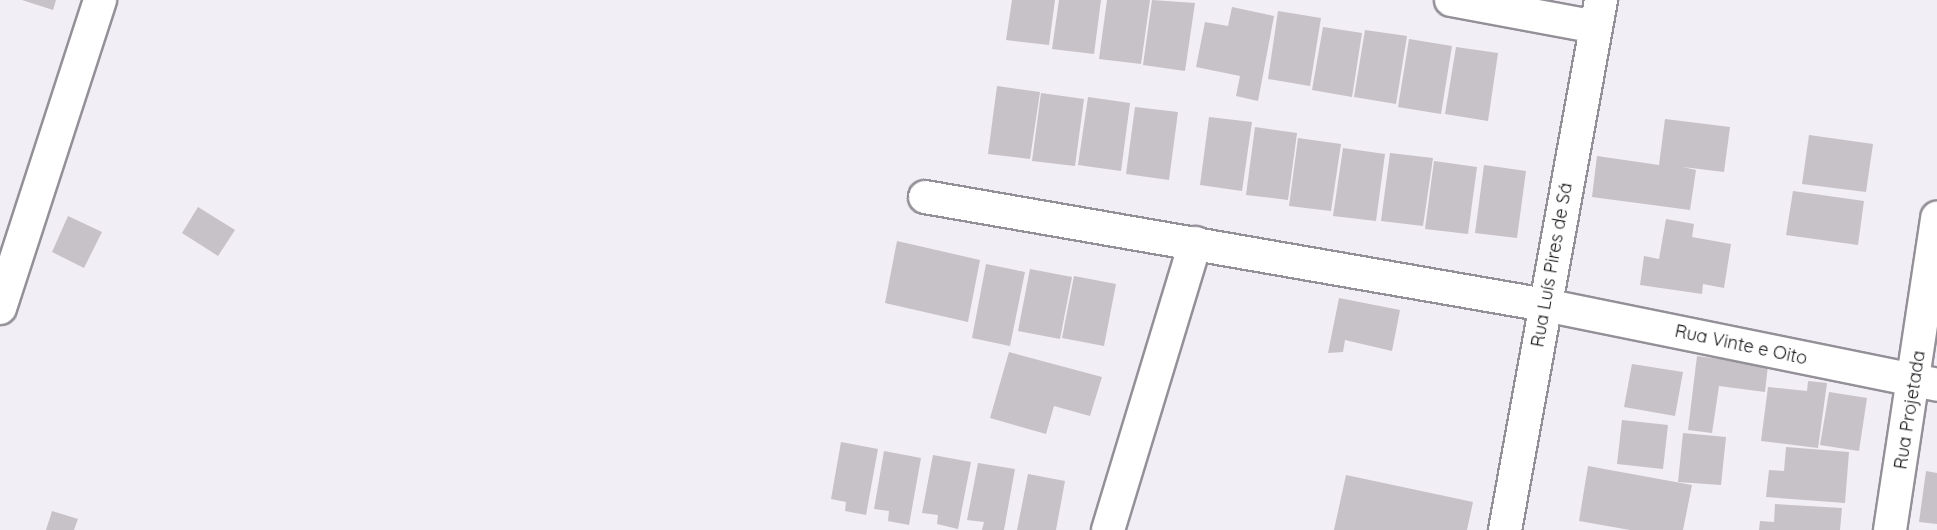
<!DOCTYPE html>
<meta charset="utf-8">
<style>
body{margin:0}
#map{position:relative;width:1937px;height:530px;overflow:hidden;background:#f2eef6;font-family:Quicksand,sans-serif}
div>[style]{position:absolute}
.building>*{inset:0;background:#c7c1c8}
.roads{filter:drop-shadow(2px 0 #949098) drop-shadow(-2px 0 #949098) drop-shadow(0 2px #949098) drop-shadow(0 -2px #949098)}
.minor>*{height:32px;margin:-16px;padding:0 16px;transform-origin:16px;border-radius:16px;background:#fff}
span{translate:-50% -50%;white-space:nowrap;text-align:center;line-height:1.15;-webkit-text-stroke:5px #fff;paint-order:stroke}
.street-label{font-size:18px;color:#121114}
</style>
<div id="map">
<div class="building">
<i style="clip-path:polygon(22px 0,56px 0,53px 10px)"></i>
<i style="clip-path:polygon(1012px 0,1055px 0,1049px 45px,1006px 40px)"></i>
<i style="clip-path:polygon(1059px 0,1101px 0,1094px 54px,1052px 49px)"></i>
<i style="clip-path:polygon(1107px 0,1150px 0,1141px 64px,1099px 59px)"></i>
<i style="clip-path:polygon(1152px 0,1195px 3px,1185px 71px,1143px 65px)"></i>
<i style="clip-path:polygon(1232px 7px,1274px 16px,1258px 101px,1236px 96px,1240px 76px,1196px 67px,1205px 22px,1228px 26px)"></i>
<i style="clip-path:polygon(1278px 11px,1321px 18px,1310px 86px,1268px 79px)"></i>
<i style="clip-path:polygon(1323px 27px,1362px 33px,1352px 97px,1312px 90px)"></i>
<i style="clip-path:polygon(1365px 30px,1407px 36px,1396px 104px,1354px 97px)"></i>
<i style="clip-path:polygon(1409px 39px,1452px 46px,1441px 114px,1398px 107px)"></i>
<i style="clip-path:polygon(1456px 47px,1498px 53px,1488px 121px,1445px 114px)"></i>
<i style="clip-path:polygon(997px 86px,1040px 92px,1030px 159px,988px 154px)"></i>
<i style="clip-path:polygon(1041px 93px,1084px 99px,1075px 166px,1032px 161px)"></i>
<i style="clip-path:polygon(1088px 97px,1130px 103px,1121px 171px,1078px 165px)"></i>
<i style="clip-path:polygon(1135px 107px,1178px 112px,1169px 180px,1126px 174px)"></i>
<i style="clip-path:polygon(1209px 117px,1252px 122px,1242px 191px,1200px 185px)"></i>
<i style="clip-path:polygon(1665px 119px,1730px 127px,1724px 172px,1683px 167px,1696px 170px,1690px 210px,1592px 197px,1597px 156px,1659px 165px)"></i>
<i style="clip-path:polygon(1255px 127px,1297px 133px,1288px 200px,1246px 195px)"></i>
<i style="clip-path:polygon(1809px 135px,1873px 144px,1866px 192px,1802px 184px)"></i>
<i style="clip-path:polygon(1298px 138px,1341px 144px,1331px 211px,1289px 206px)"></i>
<i style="clip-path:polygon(1343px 148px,1385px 154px,1376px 221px,1333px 216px)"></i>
<i style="clip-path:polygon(1390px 153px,1433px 158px,1423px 226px,1381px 221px)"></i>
<i style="clip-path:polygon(1434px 161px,1477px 167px,1468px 234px,1425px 229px)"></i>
<i style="clip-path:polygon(1484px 165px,1526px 171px,1517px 238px,1475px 233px)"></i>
<i style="clip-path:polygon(1793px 191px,1864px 201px,1858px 245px,1786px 235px)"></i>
<i style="clip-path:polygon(198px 207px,235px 230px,218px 256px,182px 233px)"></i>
<i style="clip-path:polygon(68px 216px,102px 232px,84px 268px,52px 252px)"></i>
<i style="clip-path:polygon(1666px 219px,1694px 224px,1692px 237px,1731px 244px,1724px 288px,1703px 284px,1702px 294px,1640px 285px,1644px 256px,1659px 259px)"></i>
<i style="clip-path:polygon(897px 241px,980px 260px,968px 322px,885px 303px)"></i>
<i style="clip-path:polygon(986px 264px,1025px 272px,1010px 346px,972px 338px)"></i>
<i style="clip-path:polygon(1030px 269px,1072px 277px,1060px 339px,1018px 331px)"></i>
<i style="clip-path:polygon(1074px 276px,1116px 284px,1104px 346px,1062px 338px)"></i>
<i style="clip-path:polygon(1339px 298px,1400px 310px,1392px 351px,1345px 340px,1343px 352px,1328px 353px)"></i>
<i style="clip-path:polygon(1009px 352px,1102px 377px,1090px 416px,1054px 406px,1046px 434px,990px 418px)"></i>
<i style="clip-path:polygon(1697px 356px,1768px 365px,1765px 392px,1719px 386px,1712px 433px,1688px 430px)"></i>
<i style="clip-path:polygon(1632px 364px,1683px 372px,1675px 416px,1624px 407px)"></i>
<i style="clip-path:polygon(1808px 381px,1827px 383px,1818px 448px,1761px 441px,1768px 387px,1807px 391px)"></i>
<i style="clip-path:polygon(1829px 392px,1867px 398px,1859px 451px,1820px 445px)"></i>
<i style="clip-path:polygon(1622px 420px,1668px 425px,1663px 469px,1617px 464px)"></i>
<i style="clip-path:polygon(1683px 433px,1726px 437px,1721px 485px,1678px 482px)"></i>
<i style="clip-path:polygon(841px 442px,878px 449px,866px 515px,845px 511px,846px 502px,831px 499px)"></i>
<i style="clip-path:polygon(1786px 447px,1849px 452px,1845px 503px,1766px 497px,1769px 470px,1784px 471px)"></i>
<i style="clip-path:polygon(884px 451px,921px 458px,909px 525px,888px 521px,889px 511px,874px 509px)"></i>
<i style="clip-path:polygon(933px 455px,971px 462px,958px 529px,937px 524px,938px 515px,922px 513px)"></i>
<i style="clip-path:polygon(978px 463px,1015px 469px,1004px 530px,982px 530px,984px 522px,967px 520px)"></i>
<i style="clip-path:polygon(1588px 466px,1692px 485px,1683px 530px,1630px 530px,1579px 521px)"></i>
<i style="clip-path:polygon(1926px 471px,1937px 473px,1937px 524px,1919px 522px)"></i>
<i style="clip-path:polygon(1028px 474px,1065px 481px,1056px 530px,1017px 530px)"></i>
<i style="clip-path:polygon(1346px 475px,1473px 502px,1467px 530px,1334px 530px)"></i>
<i style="clip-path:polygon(1775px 504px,1842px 508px,1840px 530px,1759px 530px,1760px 521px,1774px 522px)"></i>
<i style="clip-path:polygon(52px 511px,78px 519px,74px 530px,46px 530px)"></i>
</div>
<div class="roads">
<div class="minor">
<i style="left:1451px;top:0;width:147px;rotate:10.5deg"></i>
<i style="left:925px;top:197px;width:629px;rotate:9.88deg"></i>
<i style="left:1545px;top:305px;width:400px;rotate:11.5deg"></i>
<i style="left:0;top:308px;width:324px;rotate:-72deg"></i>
<i style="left:1108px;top:530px;width:300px;rotate:-73.1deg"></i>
<i style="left:1505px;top:530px;width:539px;rotate:-79.73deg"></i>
<i style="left:1890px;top:530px;width:316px;rotate:-81.4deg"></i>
</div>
</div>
<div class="street-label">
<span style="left:1552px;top:265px;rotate:-80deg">Rua Luís Pires de Sá</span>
<span style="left:1741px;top:345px;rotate:12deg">Rua Vinte e Oito</span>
<span style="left:1910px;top:410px;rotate:-81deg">Rua Projetada</span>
</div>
</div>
